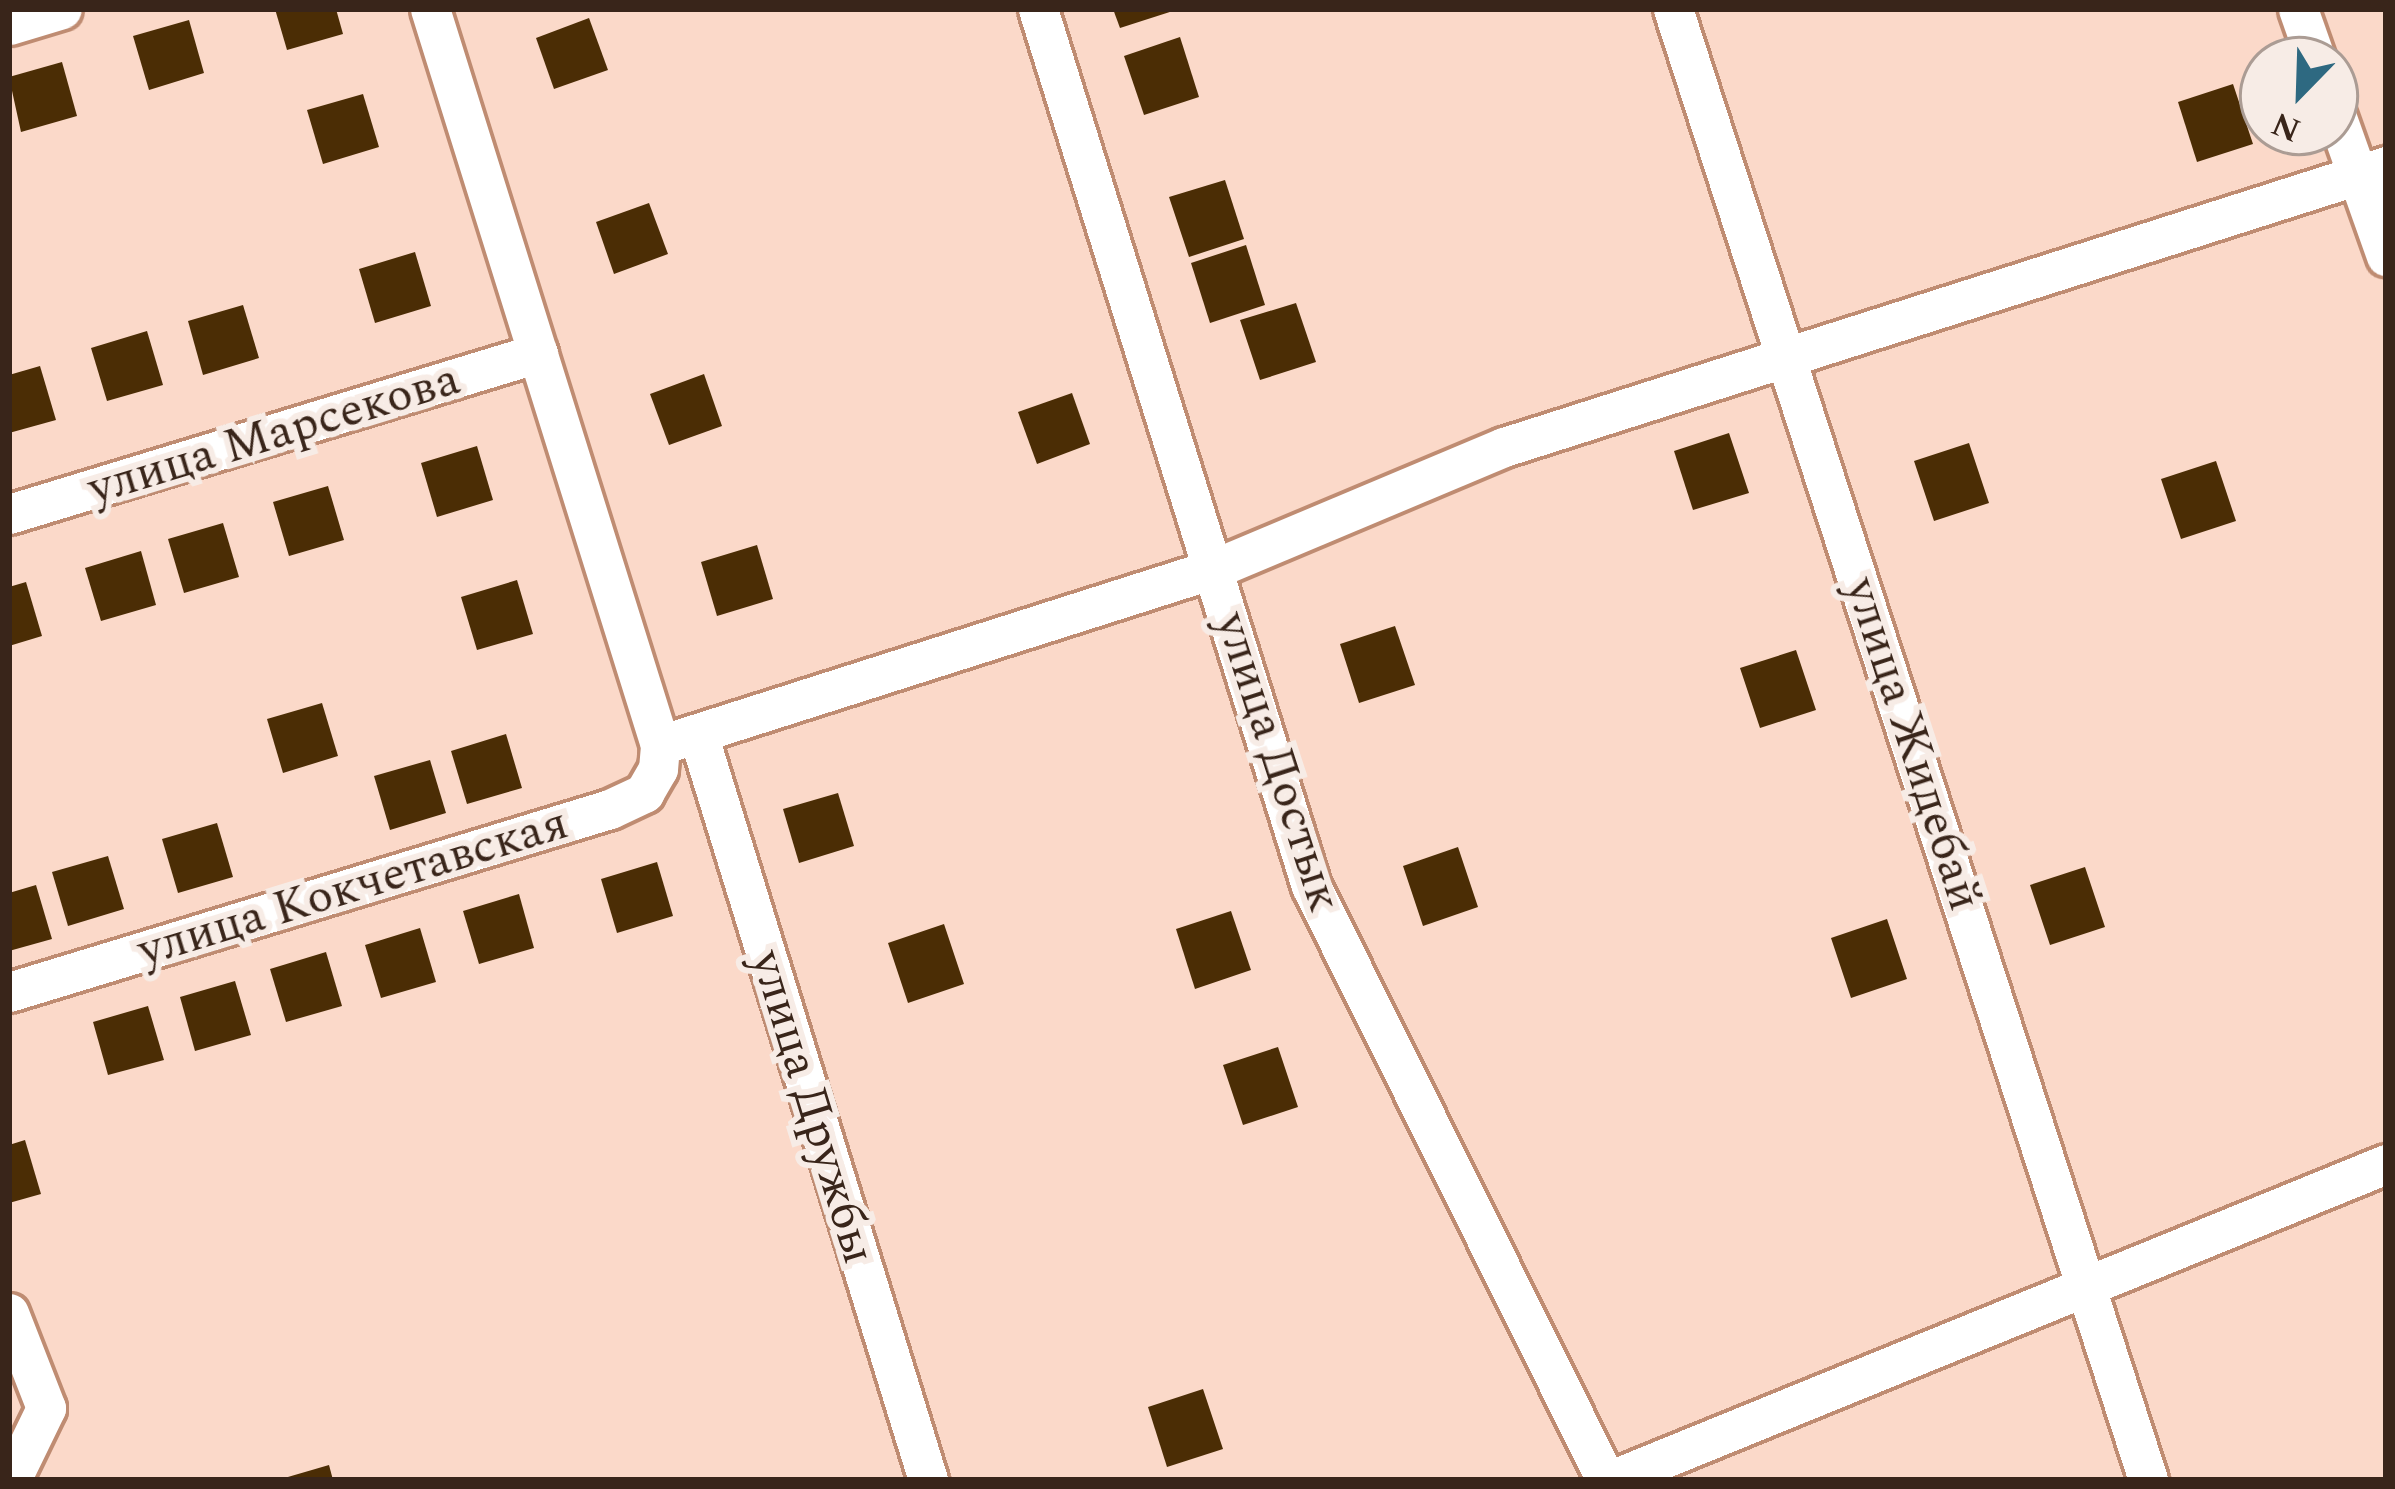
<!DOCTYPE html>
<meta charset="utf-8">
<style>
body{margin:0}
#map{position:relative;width:2395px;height:1489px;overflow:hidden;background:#fbd9c9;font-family:Spectral,serif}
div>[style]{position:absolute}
.building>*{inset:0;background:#4b2d05}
.roads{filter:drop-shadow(3px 0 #bf8c72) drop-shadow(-3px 0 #bf8c72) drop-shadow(0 3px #bf8c72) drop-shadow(0 -3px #bf8c72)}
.minor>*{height:39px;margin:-19.5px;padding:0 19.5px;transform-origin:19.5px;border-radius:19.5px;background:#fff}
span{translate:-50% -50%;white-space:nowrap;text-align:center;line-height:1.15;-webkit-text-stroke:12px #f7ece6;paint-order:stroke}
.street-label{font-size:48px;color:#39251a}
.frame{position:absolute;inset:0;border:12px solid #39251a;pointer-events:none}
.north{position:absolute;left:2239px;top:36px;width:120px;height:120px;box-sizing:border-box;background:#f7ece6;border:3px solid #ab9c94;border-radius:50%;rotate:203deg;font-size:33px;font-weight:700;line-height:48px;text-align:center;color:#39251a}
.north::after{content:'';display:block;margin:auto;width:42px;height:54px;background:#2e6981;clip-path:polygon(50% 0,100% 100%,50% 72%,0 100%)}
</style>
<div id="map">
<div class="building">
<i style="clip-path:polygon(275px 9px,336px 9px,343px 34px,287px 50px)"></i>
<i style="clip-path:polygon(1113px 9px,1176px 9px,1176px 10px,1120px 28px)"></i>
<i style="clip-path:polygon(589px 18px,608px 70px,554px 89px,536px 38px)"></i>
<i style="clip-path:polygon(189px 20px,204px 73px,149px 90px,133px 36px)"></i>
<i style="clip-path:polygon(1180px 37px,1199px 97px,1144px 115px,1124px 56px)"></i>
<i style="clip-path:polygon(62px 62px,77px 116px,21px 132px,9px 77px)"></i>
<i style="clip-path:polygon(2233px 84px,2253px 144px,2197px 162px,2178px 102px)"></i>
<i style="clip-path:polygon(363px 94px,379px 147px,323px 164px,307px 110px)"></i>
<i style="clip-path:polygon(1225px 180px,1244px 239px,1189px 257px,1169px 197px)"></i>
<i style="clip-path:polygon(649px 203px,668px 254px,614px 274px,596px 222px)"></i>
<i style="clip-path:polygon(1246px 245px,1265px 305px,1210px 323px,1191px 263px)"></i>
<i style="clip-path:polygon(415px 252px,431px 306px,375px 323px,359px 269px)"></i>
<i style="clip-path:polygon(1296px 303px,1316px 362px,1260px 380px,1240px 320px)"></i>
<i style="clip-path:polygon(243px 305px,259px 358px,203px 375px,188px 321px)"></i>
<i style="clip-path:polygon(147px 331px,163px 385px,107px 401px,91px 348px)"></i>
<i style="clip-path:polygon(40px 366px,56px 420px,9px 433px,9px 375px)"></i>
<i style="clip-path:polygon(704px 374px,722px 426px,669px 445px,650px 394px)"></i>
<i style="clip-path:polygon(1072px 393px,1090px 444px,1037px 464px,1018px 412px)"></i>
<i style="clip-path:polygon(1729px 433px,1749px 493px,1693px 510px,1674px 451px)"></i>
<i style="clip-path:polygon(1969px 443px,1989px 503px,1934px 521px,1914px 461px)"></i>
<i style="clip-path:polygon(477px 446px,493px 500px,437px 517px,421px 463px)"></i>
<i style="clip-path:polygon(2216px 461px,2236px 521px,2181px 539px,2161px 479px)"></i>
<i style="clip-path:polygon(328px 486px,344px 540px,289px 556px,273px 502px)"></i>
<i style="clip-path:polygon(223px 523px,239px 577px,184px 593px,168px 539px)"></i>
<i style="clip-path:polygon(757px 545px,773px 599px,717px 616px,701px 562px)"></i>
<i style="clip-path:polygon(141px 551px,156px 605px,101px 621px,85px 568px)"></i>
<i style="clip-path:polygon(517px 580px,533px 634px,477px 650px,461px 597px)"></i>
<i style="clip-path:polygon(26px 582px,42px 636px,9px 646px,9px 587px)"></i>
<i style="clip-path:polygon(1395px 626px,1415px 685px,1359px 703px,1340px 644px)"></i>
<i style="clip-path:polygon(1796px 650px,1816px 710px,1760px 728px,1740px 668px)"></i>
<i style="clip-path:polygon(322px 703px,338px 756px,283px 773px,267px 719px)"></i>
<i style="clip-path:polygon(506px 734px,522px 788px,467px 804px,451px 751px)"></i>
<i style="clip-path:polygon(430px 760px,446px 813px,390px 830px,374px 776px)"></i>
<i style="clip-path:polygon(838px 793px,854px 846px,799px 863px,783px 809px)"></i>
<i style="clip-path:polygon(217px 823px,233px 877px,178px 893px,162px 839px)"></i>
<i style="clip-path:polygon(1458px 847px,1478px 907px,1423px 926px,1403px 866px)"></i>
<i style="clip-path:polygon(108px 856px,124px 909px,68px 926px,52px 872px)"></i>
<i style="clip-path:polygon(657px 862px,673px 916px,617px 933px,601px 879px)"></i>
<i style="clip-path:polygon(2085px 867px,2105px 927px,2050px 945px,2030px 885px)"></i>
<i style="clip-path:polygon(36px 885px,52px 939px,9px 951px,9px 893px)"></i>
<i style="clip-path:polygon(519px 894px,534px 948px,479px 964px,463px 911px)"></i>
<i style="clip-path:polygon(1231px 911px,1251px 970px,1195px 989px,1176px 929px)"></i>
<i style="clip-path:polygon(1887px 919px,1907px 979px,1851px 998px,1831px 938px)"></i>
<i style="clip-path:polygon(944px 924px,964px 984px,908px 1003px,888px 943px)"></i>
<i style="clip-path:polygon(420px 928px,436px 982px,381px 998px,365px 945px)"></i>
<i style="clip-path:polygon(326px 952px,342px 1006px,286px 1022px,270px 969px)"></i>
<i style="clip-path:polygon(235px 981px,251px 1035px,195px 1051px,180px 997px)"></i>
<i style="clip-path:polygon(148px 1006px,164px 1060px,108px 1075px,93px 1022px)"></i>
<i style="clip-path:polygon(1278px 1047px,1298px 1107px,1243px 1125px,1223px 1065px)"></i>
<i style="clip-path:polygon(25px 1140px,41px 1194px,9px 1203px,9px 1145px)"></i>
<i style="clip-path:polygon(1203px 1389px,1223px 1449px,1167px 1467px,1148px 1407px)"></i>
<i style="clip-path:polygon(329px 1465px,333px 1480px,281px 1480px,281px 1479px)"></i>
</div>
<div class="roads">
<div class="minor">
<i style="left:1038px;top:9px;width:919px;rotate:72.71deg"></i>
<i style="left:1311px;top:886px;width:663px;rotate:63.59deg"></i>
<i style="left:1673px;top:9px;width:1546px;rotate:72.1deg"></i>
<i style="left:2298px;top:9px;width:54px;rotate:70.6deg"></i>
<i style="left:9px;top:25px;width:55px;rotate:-16.8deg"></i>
<i style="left:2335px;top:112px;width:153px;rotate:70.5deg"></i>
<i style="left:9px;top:514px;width:553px;rotate:-16.93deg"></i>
<i style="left:698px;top:734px;width:781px;rotate:72.86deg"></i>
<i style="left:660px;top:745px;width:583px;rotate:-17.66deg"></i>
<i style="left:1216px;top:568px;width:312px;rotate:-22.8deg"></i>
<i style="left:1504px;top:447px;width:926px;rotate:-17.67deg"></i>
<i style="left:9px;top:992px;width:628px;rotate:-16.94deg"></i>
<i style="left:610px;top:809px;width:38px;rotate:-25deg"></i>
<i style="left:644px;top:793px;width:28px;rotate:-60deg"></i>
<i style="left:658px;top:769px;width:24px;rotate:-85deg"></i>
<i style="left:660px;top:745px;width:771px;rotate:-107.35deg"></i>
<i style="left:9px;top:1313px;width:102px;rotate:68.7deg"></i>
<i style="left:46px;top:1408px;width:80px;rotate:115.9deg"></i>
<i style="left:1611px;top:1480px;width:837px;rotate:-22.18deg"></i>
</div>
</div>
<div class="street-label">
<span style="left:274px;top:434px;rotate:-17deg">улица Марсекова</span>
<span style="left:1913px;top:744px;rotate:72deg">улица Жидебай</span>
<span style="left:1278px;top:762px;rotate:72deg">улица Достык</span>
<span style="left:353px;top:887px;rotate:-17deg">улица Кокчетавская</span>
<span style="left:813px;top:1107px;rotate:73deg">улица Дружбы</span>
</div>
<div class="frame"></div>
<div class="north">N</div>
</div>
